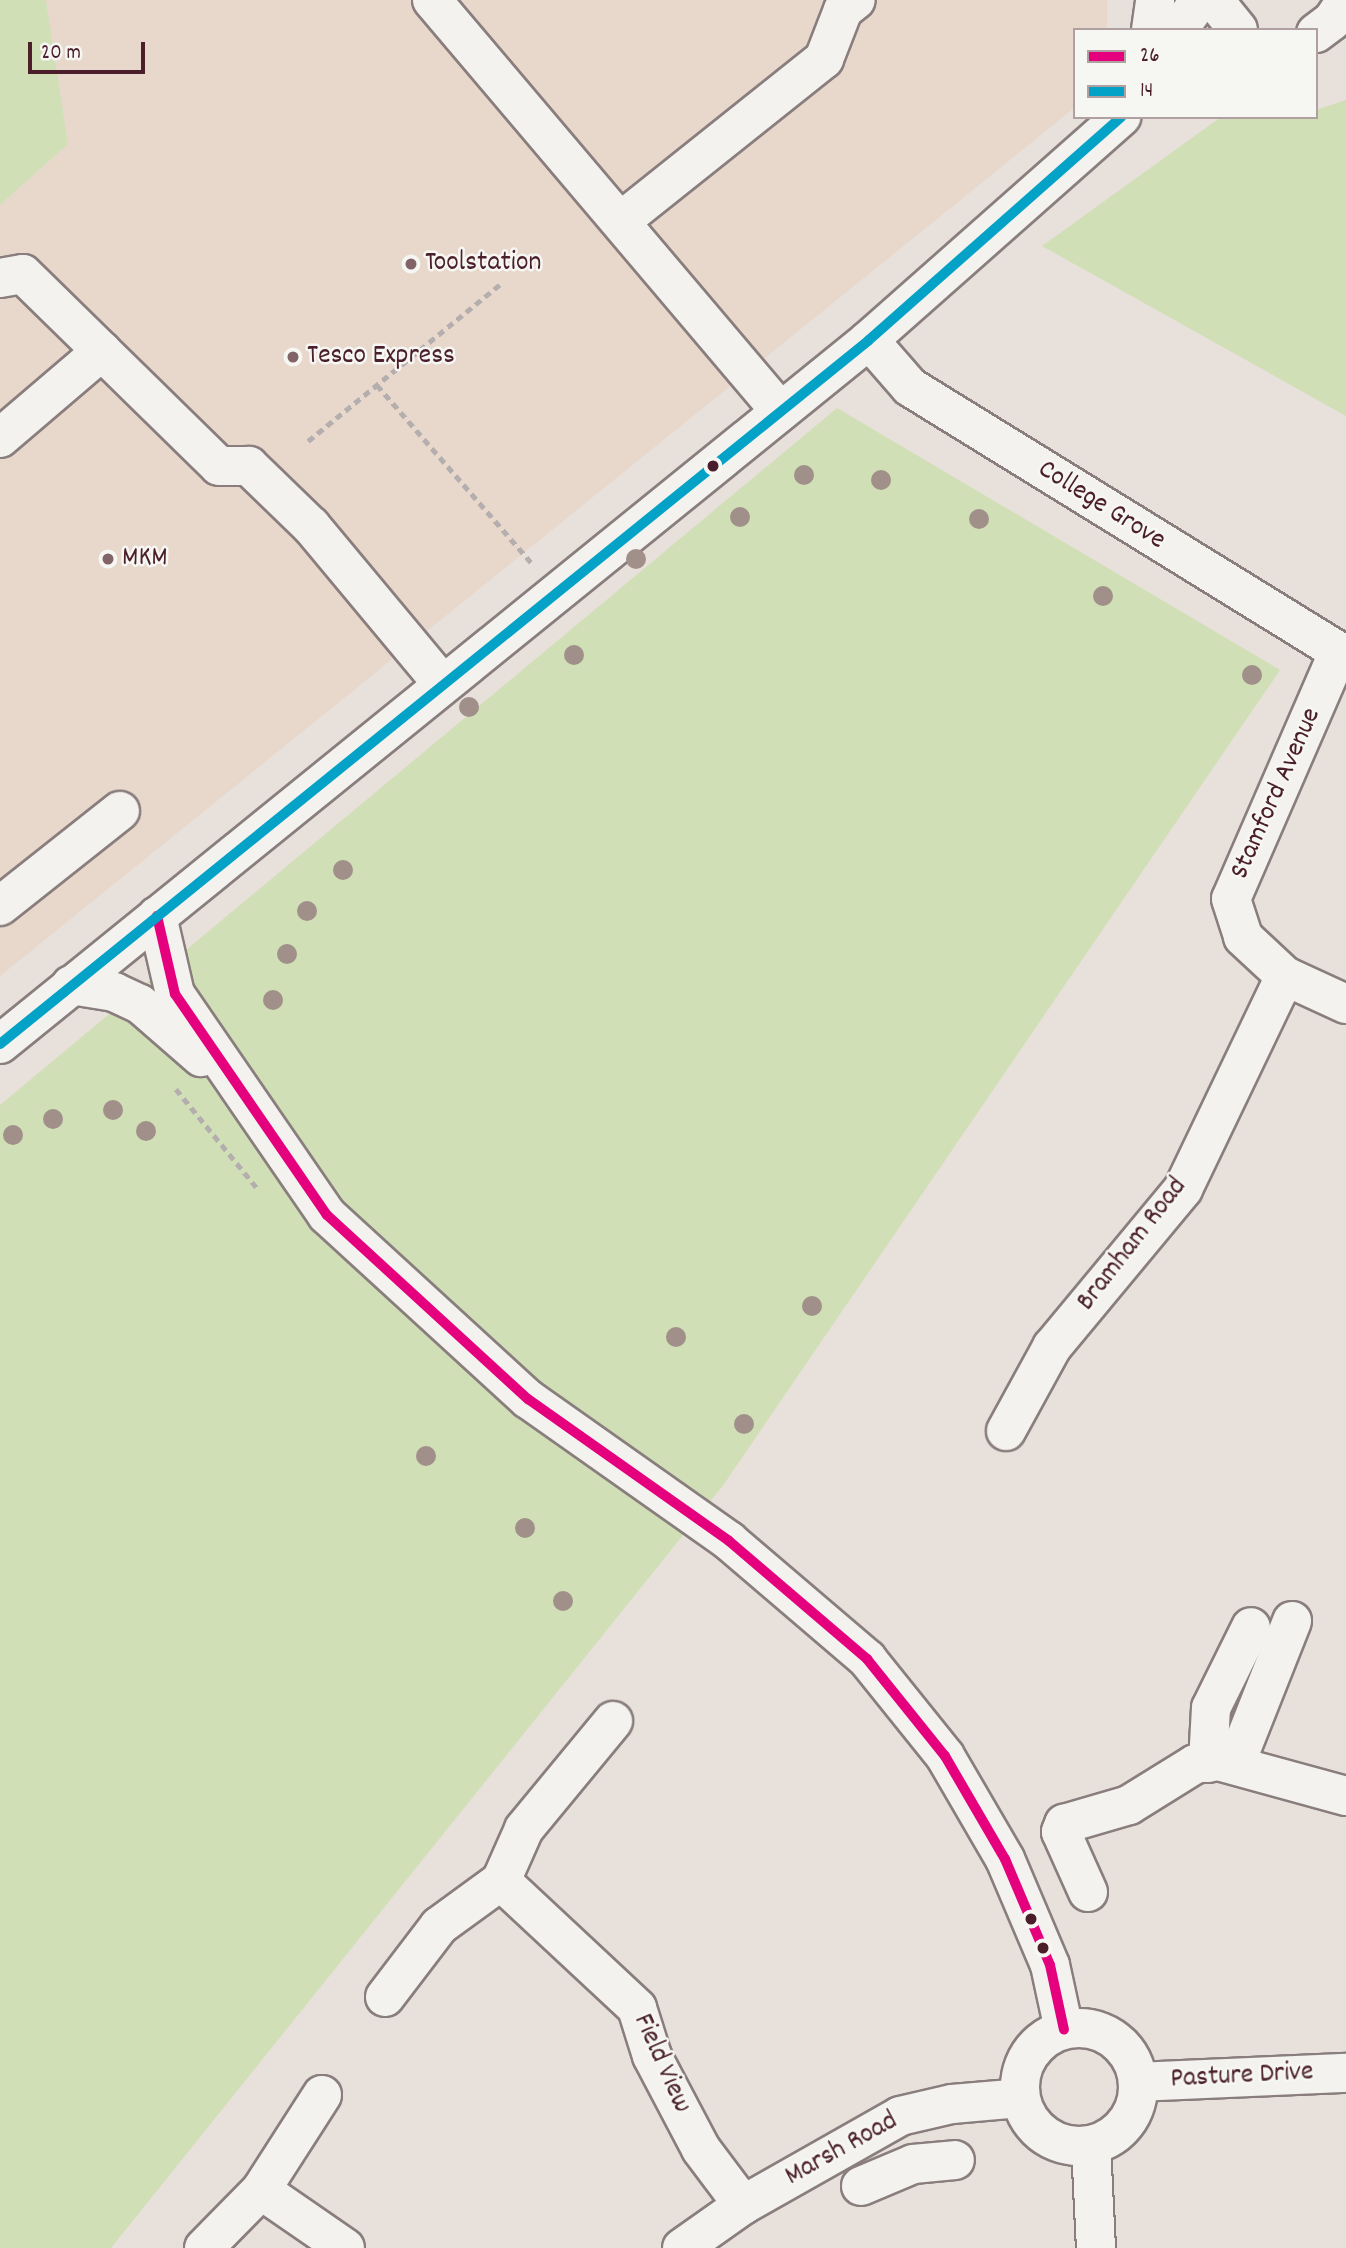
<!DOCTYPE html>
<style>
body{margin:0}
#map{position:relative;width:1346px;height:2248px;overflow:hidden;background:#e8e0da;font-family:Dekko,sans-serif}
div>[style]{position:absolute}
.built>*{inset:0;background:#e8d7cb}
.green>*{inset:0;background:#d0dfb6}
.path>*{height:4.5px;margin-top:-2.25px;transform-origin:0;background:repeating-linear-gradient(90deg,#b4afae 0 7px,transparent 0 12px)}
.roads{filter:drop-shadow(2px 0 #897e7d) drop-shadow(-2px 0 #897e7d) drop-shadow(0 2px #897e7d) drop-shadow(0 -2px #897e7d)}
.minor>*{height:38px;margin:-19px;padding:0 19px;transform-origin:19px;border-radius:19px;background:#f3f2ef}
.minor>.ring{margin:-19px;padding:0;box-sizing:content-box;background:none;border:38px solid #f3f2ef;border-radius:50%}
.major>*{height:38px;margin:-19px;padding:0 19px;transform-origin:19px;border-radius:19px;background:#f3f2ef}
.bus-1>*{height:10px;margin:-5px;padding:0 5px;transform-origin:5px;border-radius:5px;background:#e5007d}
.bus-2>*{height:10px;margin:-5px;padding:0 5px;transform-origin:5px;border-radius:5px;background:#04a2c6}
.trees>*{width:20px;height:20px;margin:-10px;border-radius:50%;background:#a09089}
.dots>*{width:19px;height:19px;translate:-50% -50%;box-sizing:border-box;border:4px solid #f6f6f2;border-radius:50%}
span{translate:-50% -50%;white-space:nowrap;text-align:center;line-height:1.15;-webkit-text-stroke:5px #f6f6f2;paint-order:stroke}
.poi-label{font-size:28px;color:#4a1f2b}
.left{translate:0 -50%;text-align:left}
.street-label{font-size:28px;color:#4a1f2b}
.legend{position:absolute;left:1073px;top:28px;width:245px;height:91px;box-sizing:border-box;background:#f6f6f2;border:2px solid #b1a0a2;margin:0;padding:9px 12px;list-style:none;font-size:21px;color:#4a1f2b}
.legend li{display:flex;align-items:center;gap:14px;height:35px}
.legend b{width:35px;border:2px solid #b1a0a2}
.scale{position:absolute;left:28px;top:42px;width:117px;height:32px;box-sizing:border-box;border:4px solid #4a1f2b;border-top:0;padding-left:9px;font-size:21px;line-height:24px;white-space:nowrap;color:#4a1f2b;-webkit-text-stroke:5px #f6f6f2;paint-order:stroke}
</style>
<div id="map">
<div class="built">
<i style="clip-path:polygon(46px 0,1107px 0,1107px 30px,1075px 30px,1073px 109px,0 976px,0 205px,68px 144px)"></i>
</div>
<div class="green">
<i style="clip-path:polygon(0 0,46px 0,68px 144px,0 205px)"></i>
<i style="clip-path:polygon(1346px 100px,1346px 416px,1042px 246px,1221px 117px,1316px 117px,1316px 110px)"></i>
<i style="clip-path:polygon(837px 408px,1280px 670px,724px 1484px,111px 2248px,0 2248px,0 1105px)"></i>
</div>
<div class="path">
<i style="left:377px;top:385px;width:236px;rotate:49deg"></i>
<i style="left:308px;top:441px;width:250px;rotate:-39.2deg"></i>
<i style="left:176px;top:1089px;width:128px;rotate:50.7deg"></i>
</div>
<div class="roads">
<div class="minor">
<i style="left:432px;top:0;width:539px;rotate:49.74deg"></i>
<i style="left:621px;top:221px;width:260px;rotate:-38.6deg"></i>
<i style="left:824px;top:59px;width:53px;rotate:-68.8deg"></i>
<i style="left:843px;top:10px;width:16px;rotate:-38deg"></i>
<i style="left:0;top:278px;width:23px;rotate:-10deg"></i>
<i style="left:23px;top:274px;width:274px;rotate:44.4deg"></i>
<i style="left:219px;top:466px;width:30px"></i>
<i style="left:249px;top:466px;width:86px;rotate:44.1deg"></i>
<i style="left:311px;top:526px;width:204px;rotate:50.2deg"></i>
<i style="left:869px;top:340px;width:62px;rotate:48.9deg"></i>
<i style="left:910px;top:387px;width:512px;rotate:31.67deg"></i>
<i style="left:0;top:438px;width:134px;rotate:-40.5deg"></i>
<i style="left:1338px;top:653px;width:268px;rotate:113.5deg"></i>
<i style="left:1231px;top:899px;width:40px;rotate:72deg"></i>
<i style="left:1243px;top:937px;width:57px;rotate:42.9deg"></i>
<i style="left:1285px;top:976px;width:67px;rotate:24.7deg"></i>
<i style="left:0;top:906px;width:153px;rotate:-38.4deg"></i>
<i style="left:157px;top:916px;width:80px;rotate:77deg"></i>
<i style="left:175px;top:994px;width:268px;rotate:55.5deg"></i>
<i style="left:327px;top:1215px;width:273px;rotate:42.5deg"></i>
<i style="left:528px;top:1399px;width:246px;rotate:35.2deg"></i>
<i style="left:729px;top:1541px;width:182px;rotate:40.5deg"></i>
<i style="left:867px;top:1659px;width:124px;rotate:51.2deg"></i>
<i style="left:945px;top:1756px;width:119px;rotate:59.8deg"></i>
<i style="left:1005px;top:1859px;width:115px;rotate:67deg"></i>
<i style="left:1050px;top:1965px;width:66px;rotate:77.8deg"></i>
<i style="left:71px;top:985px;width:44px;rotate:9.2deg"></i>
<i style="left:114px;top:992px;width:29px;rotate:25deg"></i>
<i style="left:140px;top:1004px;width:81px;rotate:41deg"></i>
<i style="left:1006px;top:1431px;width:96px;rotate:-61.3deg"></i>
<i style="left:1052px;top:1347px;width:205px;rotate:-50.3deg"></i>
<i style="left:1183px;top:1189px;width:236px;rotate:-64.4deg"></i>
<i style="left:1208px;top:1763px;width:55px;rotate:-86.9deg"></i>
<i style="left:1211px;top:1708px;width:90px;rotate:-63.7deg"></i>
<i style="left:1235px;top:1765px;width:155px;rotate:-68.4deg"></i>
<i style="left:501px;top:1881px;width:186px;rotate:43deg"></i>
<i style="left:637px;top:2008px;width:50px;rotate:72.6deg"></i>
<i style="left:652px;top:2056px;width:105px;rotate:62.2deg"></i>
<i style="left:701px;top:2149px;width:70px;rotate:53.1deg"></i>
<i style="left:1088px;top:1892px;width:66px;rotate:-114.2deg"></i>
<i style="left:1061px;top:1832px;width:9px;rotate:-69deg"></i>
<i style="left:1064px;top:1824px;width:68px;rotate:-16.3deg"></i>
<i style="left:1129px;top:1805px;width:78px;rotate:-31.8deg"></i>
<i style="left:1195px;top:1764px;width:23px;rotate:-7deg"></i>
<i style="left:1218px;top:1761px;width:133px;rotate:15.3deg"></i>
<i style="left:385px;top:1997px;width:89px;rotate:-52.7deg"></i>
<i style="left:439px;top:1926px;width:77px;rotate:-36deg"></i>
<i style="left:501px;top:1881px;width:57px;rotate:-66.1deg"></i>
<i style="left:524px;top:1829px;width:140px;rotate:-50.5deg"></i>
<i class="ring" style="left:1020px;top:2028px;width:80px;height:80px"></i>
<i style="left:1138px;top:2082px;width:208px;rotate:-2.5deg"></i>
<i style="left:1091px;top:2146px;width:102px;rotate:87.2deg"></i>
<i style="left:861px;top:2186px;width:56px;rotate:-22.9deg"></i>
<i style="left:913px;top:2164px;width:42px;rotate:-5.4deg"></i>
<i style="left:261px;top:2190px;width:102px;rotate:34.6deg"></i>
<i style="left:204px;top:2248px;width:81px;rotate:-45.5deg"></i>
<i style="left:261px;top:2190px;width:113px;rotate:-57.3deg"></i>
<i style="left:682px;top:2248px;width:75px;rotate:-35.2deg"></i>
<i style="left:743px;top:2205px;width:180px;rotate:-29.5deg"></i>
<i style="left:900px;top:2116px;width:53px;rotate:-13deg"></i>
<i style="left:952px;top:2104px;width:68px;rotate:-5deg"></i>
</div>
<div class="major">
<i style="left:1214px;top:0;width:38px;rotate:51deg"></i>
<i style="left:1151px;top:30px;width:30px;rotate:-82deg"></i>
<i style="left:1178px;top:30px;width:37px;rotate:-54deg"></i>
<i style="left:1316px;top:33px;width:20px;rotate:-37deg"></i>
<i style="left:1332px;top:21px;width:25px;rotate:-56deg"></i>
<i style="left:0;top:1044px;width:1118px;rotate:-39.01deg"></i>
<i style="left:869px;top:340px;width:337px;rotate:-41.5deg"></i>
</div>
</div>
<div class="bus-1">
<i style="left:157px;top:916px;width:80px;rotate:77deg"></i>
<i style="left:175px;top:994px;width:268px;rotate:55.5deg"></i>
<i style="left:327px;top:1215px;width:273px;rotate:42.5deg"></i>
<i style="left:528px;top:1399px;width:246px;rotate:35.2deg"></i>
<i style="left:729px;top:1541px;width:182px;rotate:40.5deg"></i>
<i style="left:867px;top:1659px;width:124px;rotate:51.2deg"></i>
<i style="left:945px;top:1756px;width:119px;rotate:59.8deg"></i>
<i style="left:1005px;top:1859px;width:115px;rotate:67deg"></i>
<i style="left:1050px;top:1965px;width:66px;rotate:77.8deg"></i>
</div>
<div class="bus-2">
<i style="left:0;top:1044px;width:1118px;rotate:-39.01deg"></i>
<i style="left:869px;top:340px;width:337px;rotate:-41.5deg"></i>
</div>
<div class="trees">
<i style="left:804px;top:475px"></i>
<i style="left:881px;top:480px"></i>
<i style="left:740px;top:517px"></i>
<i style="left:979px;top:519px"></i>
<i style="left:636px;top:559px"></i>
<i style="left:1103px;top:596px"></i>
<i style="left:574px;top:655px"></i>
<i style="left:1252px;top:675px"></i>
<i style="left:469px;top:707px"></i>
<i style="left:343px;top:870px"></i>
<i style="left:307px;top:911px"></i>
<i style="left:287px;top:954px"></i>
<i style="left:273px;top:1000px"></i>
<i style="left:113px;top:1110px"></i>
<i style="left:53px;top:1119px"></i>
<i style="left:146px;top:1131px"></i>
<i style="left:13px;top:1135px"></i>
<i style="left:812px;top:1306px"></i>
<i style="left:676px;top:1337px"></i>
<i style="left:744px;top:1424px"></i>
<i style="left:426px;top:1456px"></i>
<i style="left:525px;top:1528px"></i>
<i style="left:563px;top:1601px"></i>
</div>
<div class="dots">
<i style="left:411px;top:264px;background:#816368"></i>
<i style="left:293px;top:357px;background:#816368"></i>
<i style="left:713px;top:466px;background:#4a1f2b"></i>
<i style="left:108px;top:559px;background:#816368"></i>
<i style="left:1031px;top:1919px;background:#4a1f2b"></i>
<i style="left:1043px;top:1948px;background:#4a1f2b"></i>
</div>
<div class="poi-label">
<span class="left" style="left:425px;top:264px">Toolstation</span>
<span class="left" style="left:307px;top:357px">Tesco Express</span>
<span class="left" style="left:122px;top:559px">MKM</span>
</div>
<div class="street-label">
<span style="left:1101px;top:506px;rotate:32deg">College Grove</span>
<span style="left:1277px;top:794px;rotate:-66deg">Stamford Avenue</span>
<span style="left:1133px;top:1245px;rotate:-52deg">Bramham Road</span>
<span style="left:661px;top:2064px;rotate:66deg">Field View</span>
<span style="left:1242px;top:2077px;rotate:-3deg">Pasture Drive</span>
<span style="left:842px;top:2150px;rotate:-29deg">Marsh Road</span>
</div>
<ul class="legend">
<li><b style="height:9px;background:#e5007d"></b>26</li>
<li><b style="height:9px;background:#04a2c6"></b>14</li>
</ul>
<div class="scale">20 m</div>
</div>
